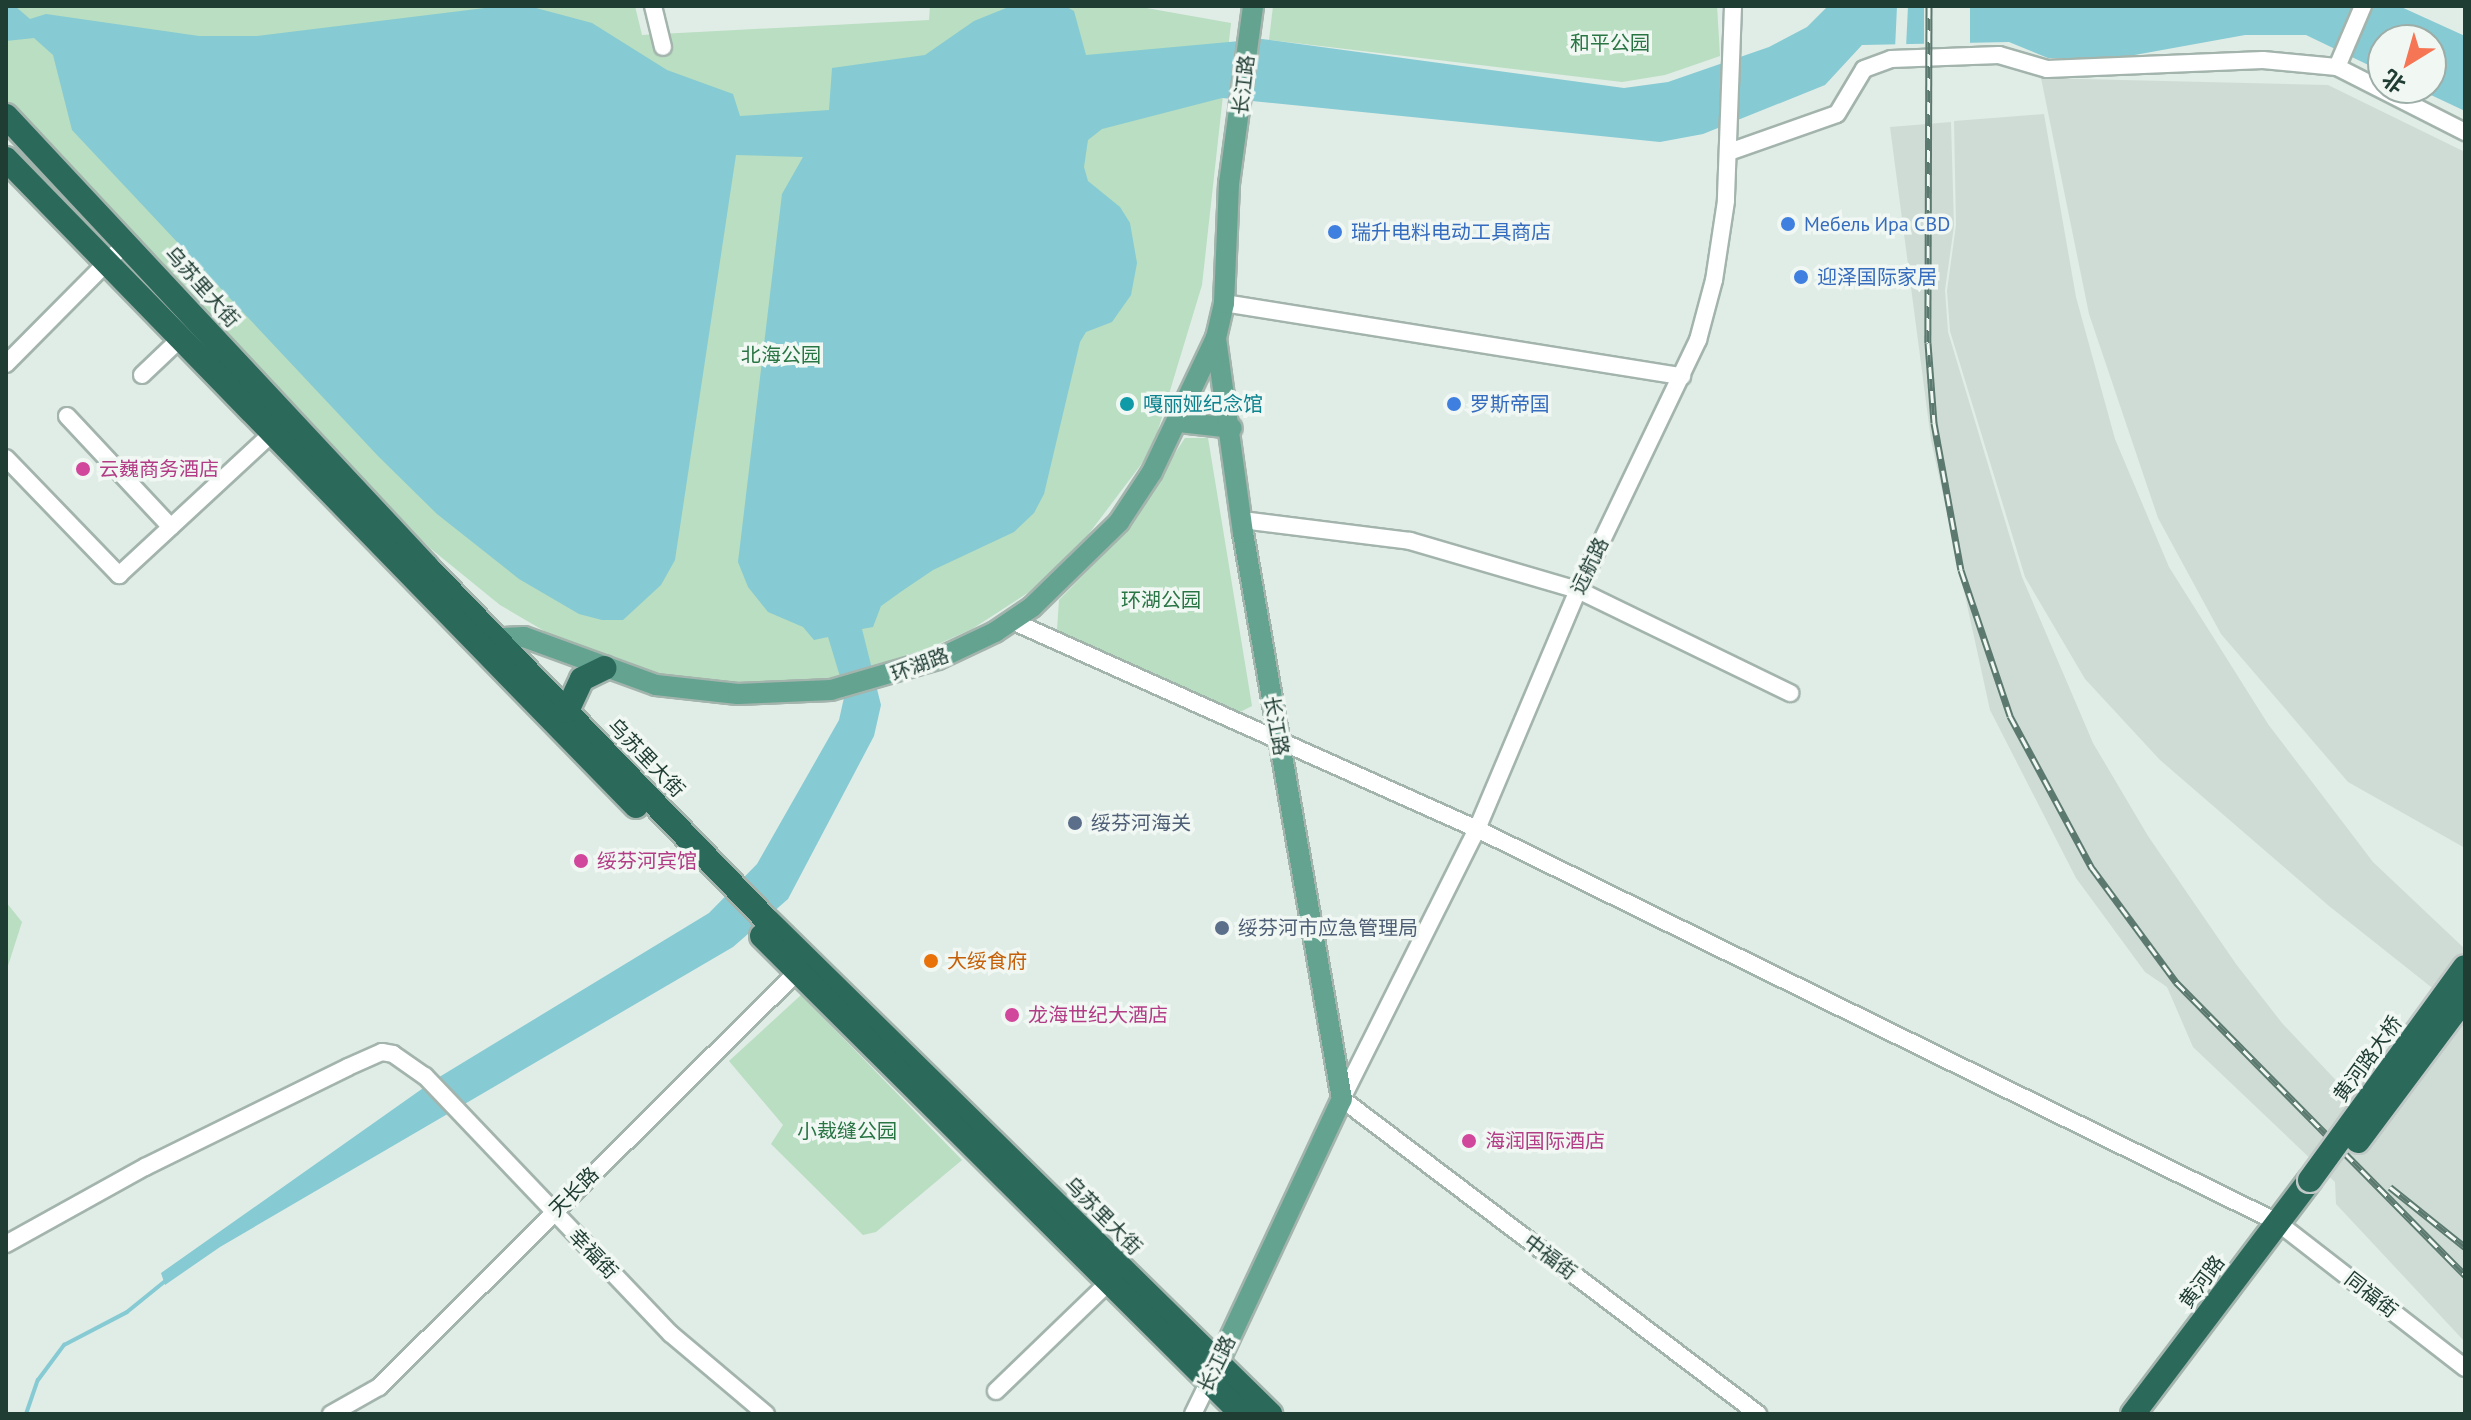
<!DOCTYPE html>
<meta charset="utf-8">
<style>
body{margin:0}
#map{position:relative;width:2471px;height:1420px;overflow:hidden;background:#e0ece6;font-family:"PT Sans","Noto Sans SC",sans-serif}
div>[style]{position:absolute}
.built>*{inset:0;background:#cfdcd5}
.green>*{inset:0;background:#b9dec1}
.water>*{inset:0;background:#86cad3}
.pier>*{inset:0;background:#e0ece6}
.stream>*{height:4px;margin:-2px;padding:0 2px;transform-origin:2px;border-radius:2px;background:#86cad3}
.roads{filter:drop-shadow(2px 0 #a3b4ad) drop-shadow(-2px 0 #a3b4ad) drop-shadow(0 2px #a3b4ad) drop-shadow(0 -2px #a3b4ad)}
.minor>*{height:16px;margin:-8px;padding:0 8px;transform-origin:8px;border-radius:8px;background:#fff}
.major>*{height:20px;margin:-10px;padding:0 10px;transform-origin:10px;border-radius:10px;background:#63a390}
.highway>*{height:24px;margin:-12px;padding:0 12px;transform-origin:12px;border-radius:12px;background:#2b6a5a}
.rail>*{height:7px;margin-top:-3.5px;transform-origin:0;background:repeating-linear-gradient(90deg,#f1f8f4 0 12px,#5b796f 0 24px);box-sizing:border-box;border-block:2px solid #5b796f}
.bridges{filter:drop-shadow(2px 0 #c1c9c6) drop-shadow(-2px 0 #c1c9c6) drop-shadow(0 2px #c1c9c6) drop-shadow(0 -2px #c1c9c6)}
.highway-bridge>*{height:24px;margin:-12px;padding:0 12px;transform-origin:12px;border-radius:12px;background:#2b6a5a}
.dots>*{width:22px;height:22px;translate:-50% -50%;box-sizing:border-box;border:4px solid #f1f8f4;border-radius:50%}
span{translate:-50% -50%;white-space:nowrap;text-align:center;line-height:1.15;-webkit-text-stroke:7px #f1f8f4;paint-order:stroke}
.park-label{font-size:20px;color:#297544}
.street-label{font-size:20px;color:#203d34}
.shop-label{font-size:20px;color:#366cbe}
.left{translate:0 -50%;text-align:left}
.culture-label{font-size:20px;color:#0d838f}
.hotel-label{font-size:20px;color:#b23c85}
.service-label{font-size:20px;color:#4e5e75}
.food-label{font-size:20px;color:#c56008}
.frame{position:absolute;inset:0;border:8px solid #203d34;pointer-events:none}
.north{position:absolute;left:2367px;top:24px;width:80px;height:80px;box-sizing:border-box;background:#f1f8f4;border:2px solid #9dada7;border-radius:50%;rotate:217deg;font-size:22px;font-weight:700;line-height:32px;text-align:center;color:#203d34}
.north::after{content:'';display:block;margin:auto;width:28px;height:36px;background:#f67554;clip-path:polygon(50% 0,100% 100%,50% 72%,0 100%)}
</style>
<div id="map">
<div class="built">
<i style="clip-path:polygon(2041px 78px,2328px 85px,2465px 152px,2465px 848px,2348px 782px,2221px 634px,2158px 518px,2089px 314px)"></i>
<i style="clip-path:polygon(2044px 114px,2076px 297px,2115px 439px,2169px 567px,2268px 724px,2373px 862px,2465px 949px,2465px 1342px,2336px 1204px,2335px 1182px,2193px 1047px,2167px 987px,2145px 972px,2076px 878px,1990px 710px,1931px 440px,1890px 127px,1951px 122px,1954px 226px,1945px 290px,1948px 332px,2022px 577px,2093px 743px,2148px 836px,2236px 964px,2282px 1023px,2378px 1125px,2460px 1010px,2329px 906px,2160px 760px,2085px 679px,2025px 577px,1950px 331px,1947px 291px,1956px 225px,1954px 121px)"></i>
</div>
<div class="green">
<i style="clip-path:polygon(17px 6px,635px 6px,642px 35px,929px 20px,930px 6px,1135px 6px,1231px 23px,1202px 285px,1152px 450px,1078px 548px,1029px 592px,972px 629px,907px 658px,822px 682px,733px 685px,648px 672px,558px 639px,500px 605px,430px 548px,6px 106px,6px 19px)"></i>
<i style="clip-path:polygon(1273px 6px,1717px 6px,1720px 56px,1665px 75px,1622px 82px,1269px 40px)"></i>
<i style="clip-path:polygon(1185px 438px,1208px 438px,1252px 706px,1234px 715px,1057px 630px,1059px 600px,1117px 541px)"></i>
<i style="clip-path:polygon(6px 902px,22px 922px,6px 972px)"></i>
<i style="clip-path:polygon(801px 995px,962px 1160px,876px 1232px,863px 1235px,771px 1144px,783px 1125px,729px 1061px)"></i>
</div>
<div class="water">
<i style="clip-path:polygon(6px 6px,15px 6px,30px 19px,46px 14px,199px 36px,257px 36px,493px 7px,536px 8px,592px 23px,667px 70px,733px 94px,740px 116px,829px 110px,832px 68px,925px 55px,974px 21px,1011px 6px,1065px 6px,1074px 11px,1086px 55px,1262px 39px,1624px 88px,1668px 82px,1769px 47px,1807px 27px,1828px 6px,2399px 6px,2465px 36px,2465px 111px,2416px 88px,2431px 88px,2431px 40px,2383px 40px,2383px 72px,2306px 35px,2245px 35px,2118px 58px,2048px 58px,2009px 42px,1862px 45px,1825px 85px,1703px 134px,1660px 142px,1222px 98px,1102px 129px,1088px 140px,1084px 167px,1088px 181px,1120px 207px,1130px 223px,1137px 263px,1131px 295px,1112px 322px,1086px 332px,1080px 342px,1044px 494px,1034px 513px,1014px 532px,933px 570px,902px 591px,881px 606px,873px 627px,862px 629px,881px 705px,874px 736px,788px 899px,733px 947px,220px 1247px,165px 1285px,161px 1273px,436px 1079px,709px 913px,757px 864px,839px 720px,845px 693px,828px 637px,814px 640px,803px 627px,768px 612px,748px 587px,738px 562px,782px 194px,803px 157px,736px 155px,675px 560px,661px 585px,623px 620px,602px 620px,579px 614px,519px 579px,437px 514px,378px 456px,72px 130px,53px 55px,34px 38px,6px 41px)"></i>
</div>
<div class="pier">
<i style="clip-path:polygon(1897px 6px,1908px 6px,1906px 48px,1895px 49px)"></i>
<i style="clip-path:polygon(1924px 6px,1970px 6px,1970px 47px,1924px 48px)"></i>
</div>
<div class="stream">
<i style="left:26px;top:1414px;width:36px;rotate:-71deg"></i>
<i style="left:38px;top:1380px;width:44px;rotate:-53.4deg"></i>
<i style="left:64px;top:1345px;width:71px;rotate:-27.6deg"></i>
<i style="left:127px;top:1312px;width:48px;rotate:-39deg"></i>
</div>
<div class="roads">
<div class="minor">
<i style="left:653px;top:6px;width:42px;rotate:76.3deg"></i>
<i style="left:1733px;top:6px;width:195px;rotate:92.1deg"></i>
<i style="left:1726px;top:201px;width:80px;rotate:98.6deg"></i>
<i style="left:1714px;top:280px;width:62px;rotate:104.9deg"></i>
<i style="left:1698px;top:340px;width:277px;rotate:115.6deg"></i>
<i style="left:1578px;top:590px;width:259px;rotate:112.9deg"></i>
<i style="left:1477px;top:829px;width:302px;rotate:116.6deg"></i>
<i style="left:1342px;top:1099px;width:522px;rotate:37.13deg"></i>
<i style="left:2337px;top:67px;width:66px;rotate:-66.9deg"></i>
<i style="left:1729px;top:152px;width:114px;rotate:-19.4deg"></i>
<i style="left:1837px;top:114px;width:52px;rotate:-59deg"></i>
<i style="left:1864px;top:69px;width:29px;rotate:-20deg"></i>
<i style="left:1891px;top:59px;width:108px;rotate:-2.1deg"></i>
<i style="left:1999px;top:55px;width:50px;rotate:16.3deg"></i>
<i style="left:2047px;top:69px;width:216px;rotate:-2.4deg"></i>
<i style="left:2263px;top:60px;width:74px;rotate:5.4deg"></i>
<i style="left:2337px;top:67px;width:144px;rotate:26.9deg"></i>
<i style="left:1224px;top:303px;width:464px;rotate:9.1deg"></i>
<i style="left:6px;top:364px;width:172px;rotate:-45.2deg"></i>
<i style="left:142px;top:375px;width:55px;rotate:-43.5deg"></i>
<i style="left:67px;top:416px;width:152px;rotate:46.9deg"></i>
<i style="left:6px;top:458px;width:163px;rotate:46deg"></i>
<i style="left:119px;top:575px;width:218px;rotate:-42.8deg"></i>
<i style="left:1242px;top:520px;width:169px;rotate:7.1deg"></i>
<i style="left:1410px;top:541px;width:175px;rotate:16.3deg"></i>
<i style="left:1578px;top:590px;width:236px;rotate:25.9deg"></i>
<i style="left:1012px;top:621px;width:509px;rotate:24.1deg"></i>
<i style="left:1477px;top:829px;width:891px;rotate:26.16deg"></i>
<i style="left:2277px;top:1222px;width:238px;rotate:37.8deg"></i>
<i style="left:6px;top:1244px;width:159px;rotate:-29deg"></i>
<i style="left:145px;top:1167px;width:226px;rotate:-26.2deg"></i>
<i style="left:348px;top:1067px;width:37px;rotate:-24deg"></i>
<i style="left:382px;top:1052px;width:11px;rotate:10deg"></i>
<i style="left:393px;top:1054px;width:39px;rotate:35deg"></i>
<i style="left:425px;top:1076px;width:356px;rotate:46.4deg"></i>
<i style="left:671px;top:1334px;width:124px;rotate:40.1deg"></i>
<i style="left:996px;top:1391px;width:157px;rotate:-44deg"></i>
<i style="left:331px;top:1414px;width:55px;rotate:-29.4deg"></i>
<i style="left:379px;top:1387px;width:599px;rotate:-44.8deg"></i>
<i style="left:1193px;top:1414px;width:37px;rotate:-64deg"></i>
</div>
<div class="major">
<i style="left:1178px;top:422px;width:54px;rotate:6.3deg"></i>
<i style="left:483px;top:639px;width:41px;rotate:-2.8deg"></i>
<i style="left:524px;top:637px;width:140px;rotate:20deg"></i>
<i style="left:656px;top:685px;width:82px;rotate:6.3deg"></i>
<i style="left:738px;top:694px;width:93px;rotate:-2.5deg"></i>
<i style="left:831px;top:690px;width:111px;rotate:-16.2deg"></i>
<i style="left:938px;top:659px;width:63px;rotate:-25.3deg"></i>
<i style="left:995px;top:632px;width:45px;rotate:-34deg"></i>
<i style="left:1032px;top:607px;width:122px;rotate:-44.3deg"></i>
<i style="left:1119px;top:522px;width:60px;rotate:-56.6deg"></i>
<i style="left:1152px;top:472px;width:148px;rotate:-64.5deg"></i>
<i style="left:1212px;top:1376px;width:306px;rotate:-64.9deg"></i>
<i style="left:1342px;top:1099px;width:575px;rotate:-99.92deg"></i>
<i style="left:1243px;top:533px;width:197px;rotate:-97.9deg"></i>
<i style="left:1216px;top:338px;width:36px;rotate:-77deg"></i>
<i style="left:1224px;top:303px;width:119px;rotate:-87.6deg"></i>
<i style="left:1229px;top:184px;width:180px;rotate:-82.3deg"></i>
</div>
<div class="highway">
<i style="left:6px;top:116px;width:618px;rotate:46.97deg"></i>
<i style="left:428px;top:568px;width:490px;rotate:46.1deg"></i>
<i style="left:768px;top:921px;width:704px;rotate:44.48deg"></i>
<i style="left:6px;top:159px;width:903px;rotate:45.76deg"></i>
<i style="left:567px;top:711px;width:35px;rotate:-65deg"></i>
<i style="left:582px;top:679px;width:25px;rotate:-26deg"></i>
<i style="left:762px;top:936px;width:677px;rotate:44.88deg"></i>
<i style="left:2133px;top:1414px;width:293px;rotate:-52.9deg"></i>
</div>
</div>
<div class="rail">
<i style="left:1929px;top:6px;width:337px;rotate:90.2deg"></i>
<i style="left:1928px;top:343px;width:80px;rotate:85.7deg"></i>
<i style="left:1934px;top:423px;width:149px;rotate:79.6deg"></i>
<i style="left:1961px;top:570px;width:154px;rotate:71.4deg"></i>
<i style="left:2010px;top:716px;width:173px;rotate:61.7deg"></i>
<i style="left:2092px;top:868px;width:142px;rotate:53.6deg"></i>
<i style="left:2176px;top:982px;width:412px;rotate:45.4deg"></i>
<i style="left:2390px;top:1187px;width:96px;rotate:38.7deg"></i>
</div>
<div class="bridges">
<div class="highway-bridge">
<i style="left:2358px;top:1141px;width:179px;rotate:-53.2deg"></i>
<i style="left:2310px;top:1180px;width:263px;rotate:-54deg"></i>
</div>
</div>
<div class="dots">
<i style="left:1788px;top:224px;background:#3f7fe0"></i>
<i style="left:1335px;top:232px;background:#3f7fe0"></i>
<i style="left:1801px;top:277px;background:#3f7fe0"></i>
<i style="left:1127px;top:404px;background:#0f9aa8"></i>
<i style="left:1454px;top:404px;background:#3f7fe0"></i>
<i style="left:83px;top:469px;background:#d1479c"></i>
<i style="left:1075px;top:823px;background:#5c6f8a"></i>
<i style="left:581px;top:861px;background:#d1479c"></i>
<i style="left:1222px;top:928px;background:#5c6f8a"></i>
<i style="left:931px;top:961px;background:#e8710a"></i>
<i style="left:1012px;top:1015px;background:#d1479c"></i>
<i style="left:1469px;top:1141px;background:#d1479c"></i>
</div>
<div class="park-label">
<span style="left:1610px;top:43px">和平公园</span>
<span style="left:781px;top:355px">北海公园</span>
<span style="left:1161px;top:600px">环湖公园</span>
<span style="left:847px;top:1131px">小裁缝公园</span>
</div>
<div class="street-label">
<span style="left:1244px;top:85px;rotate:-83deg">长江路</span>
<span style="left:202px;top:287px;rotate:48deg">乌苏里大街</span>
<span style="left:1590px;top:566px;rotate:-64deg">远航路</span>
<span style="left:920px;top:665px;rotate:-20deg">环湖路</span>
<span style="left:1276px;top:726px;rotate:80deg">长江路</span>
<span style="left:646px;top:758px;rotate:46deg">乌苏里大街</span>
<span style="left:2368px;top:1059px;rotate:-54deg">黄河路大桥</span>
<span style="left:574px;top:1192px;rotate:-45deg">天长路</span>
<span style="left:1103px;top:1216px;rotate:45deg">乌苏里大街</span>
<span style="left:593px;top:1254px;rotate:46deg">幸福街</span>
<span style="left:1550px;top:1257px;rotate:37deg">中福街</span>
<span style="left:2202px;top:1282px;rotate:-53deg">黄河路</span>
<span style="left:2371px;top:1295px;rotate:38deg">同福街</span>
<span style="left:1217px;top:1364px;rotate:-64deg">长江路</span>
</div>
<div class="shop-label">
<span class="left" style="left:1804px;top:224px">Мебель Ира CBD</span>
<span class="left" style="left:1351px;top:232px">瑞升电料电动工具商店</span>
<span class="left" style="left:1817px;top:277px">迎泽国际家居</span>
<span class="left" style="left:1470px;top:404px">罗斯帝国</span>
</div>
<div class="culture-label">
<span class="left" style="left:1143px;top:404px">嘎丽娅纪念馆</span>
</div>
<div class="hotel-label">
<span class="left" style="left:99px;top:469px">云巍商务酒店</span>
<span class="left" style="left:597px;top:861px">绥芬河宾馆</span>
<span class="left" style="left:1028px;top:1015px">龙海世纪大酒店</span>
<span class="left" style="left:1485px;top:1141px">海润国际酒店</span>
</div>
<div class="service-label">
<span class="left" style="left:1091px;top:823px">绥芬河海关</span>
<span class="left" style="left:1238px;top:928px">绥芬河市应急管理局</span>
</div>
<div class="food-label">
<span class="left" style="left:947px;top:961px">大绥食府</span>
</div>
<div class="frame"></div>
<div class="north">北</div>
</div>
